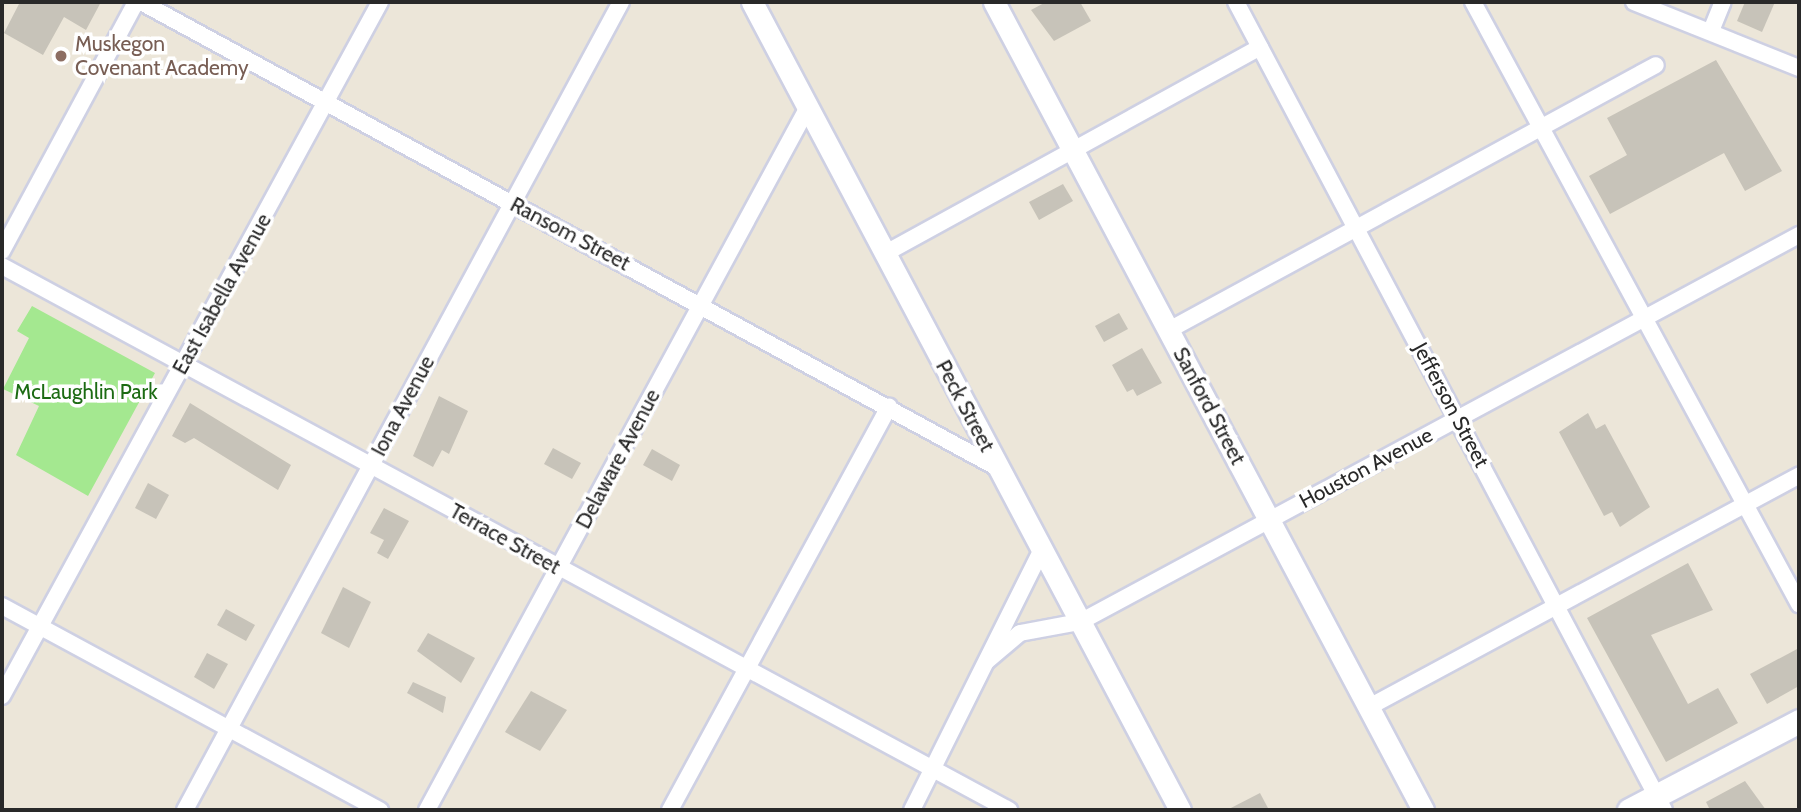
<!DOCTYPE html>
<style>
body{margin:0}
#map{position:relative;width:1801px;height:812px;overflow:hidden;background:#ece6d9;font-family:Cabin,sans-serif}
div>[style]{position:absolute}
.green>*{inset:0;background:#a4e890}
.building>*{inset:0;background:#c7c3b9}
.roads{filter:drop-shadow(2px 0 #ced0e3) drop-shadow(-2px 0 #ced0e3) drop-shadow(0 2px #ced0e3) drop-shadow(0 -2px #ced0e3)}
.minor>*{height:16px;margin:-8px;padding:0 8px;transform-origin:8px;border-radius:8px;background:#fff}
.tertiary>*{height:21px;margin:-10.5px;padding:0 10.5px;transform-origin:10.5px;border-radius:10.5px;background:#fff}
.secondary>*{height:23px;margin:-11.5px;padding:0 11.5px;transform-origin:11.5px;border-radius:11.5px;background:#fff}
.dots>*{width:19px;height:19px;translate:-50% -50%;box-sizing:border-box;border:4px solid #fff;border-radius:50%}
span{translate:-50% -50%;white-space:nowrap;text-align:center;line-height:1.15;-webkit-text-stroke:7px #fff;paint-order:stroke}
.education-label{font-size:21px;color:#785e54}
.left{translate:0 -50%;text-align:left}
.street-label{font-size:21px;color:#292929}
.park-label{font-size:21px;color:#1c6b13}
.frame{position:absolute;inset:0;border:4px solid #292929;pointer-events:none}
</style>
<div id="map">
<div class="green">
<i style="clip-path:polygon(32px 306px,155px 373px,88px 496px,16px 455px,39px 406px,3px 389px,29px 338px,17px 331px)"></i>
</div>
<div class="building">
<i style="clip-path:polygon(20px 2px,101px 2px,86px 30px,64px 17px,43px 55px,4px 33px)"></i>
<i style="clip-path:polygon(1046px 2px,1080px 2px,1091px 21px,1054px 41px,1031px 10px)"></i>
<i style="clip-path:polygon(1745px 2px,1775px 2px,1762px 32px,1737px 21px)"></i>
<i style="clip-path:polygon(1716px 60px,1782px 171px,1745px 191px,1724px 153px,1610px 214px,1589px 176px,1627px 155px,1607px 118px)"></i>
<i style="clip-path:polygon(1063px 184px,1073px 201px,1039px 220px,1029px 202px)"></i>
<i style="clip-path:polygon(1119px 313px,1128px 329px,1104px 342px,1095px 326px)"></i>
<i style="clip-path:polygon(1142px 348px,1162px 383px,1137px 396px,1133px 389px,1127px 392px,1112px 365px)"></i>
<i style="clip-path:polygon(439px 396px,468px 411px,449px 454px,442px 450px,433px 467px,413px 456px)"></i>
<i style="clip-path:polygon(190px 403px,291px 465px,278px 490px,194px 438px,185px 443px,172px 436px)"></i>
<i style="clip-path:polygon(1588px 413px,1596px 429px,1605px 424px,1650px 507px,1620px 527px,1612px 512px,1604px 516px,1559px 432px)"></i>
<i style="clip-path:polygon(553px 448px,581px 463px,572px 479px,544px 464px)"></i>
<i style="clip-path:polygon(652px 449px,680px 465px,672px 481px,643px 465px)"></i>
<i style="clip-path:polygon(148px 483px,169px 495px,156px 519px,135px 508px)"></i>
<i style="clip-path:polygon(384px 508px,409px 521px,388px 559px,377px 553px,384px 540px,370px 533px)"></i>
<i style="clip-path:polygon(1688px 563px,1713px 610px,1651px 635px,1688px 704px,1718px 688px,1738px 723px,1666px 762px,1587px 618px)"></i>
<i style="clip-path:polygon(343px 587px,371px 602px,349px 648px,321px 633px)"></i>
<i style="clip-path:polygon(226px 609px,255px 625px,246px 641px,217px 625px)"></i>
<i style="clip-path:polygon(428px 633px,475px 658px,461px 683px,417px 651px)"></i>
<i style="clip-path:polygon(1799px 648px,1799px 686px,1767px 704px,1750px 674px)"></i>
<i style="clip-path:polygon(207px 653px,228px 664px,214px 689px,194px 677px)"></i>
<i style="clip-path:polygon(413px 682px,446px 697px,443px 713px,407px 693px)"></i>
<i style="clip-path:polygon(531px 691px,567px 710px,540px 751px,505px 732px)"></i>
<i style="clip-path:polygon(1745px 781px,1766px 810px,1710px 810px,1706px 802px)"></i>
<i style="clip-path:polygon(1260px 793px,1269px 810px,1227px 810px)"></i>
</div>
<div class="roads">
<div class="minor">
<i style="left:141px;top:2px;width:976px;rotate:28.54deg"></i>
<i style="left:1236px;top:2px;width:914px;rotate:62.09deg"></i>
<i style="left:1473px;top:2px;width:685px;rotate:61.56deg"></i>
<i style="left:1634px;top:2px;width:178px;rotate:21.8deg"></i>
<i style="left:1711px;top:31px;width:31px;rotate:-68deg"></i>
<i style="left:2px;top:251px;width:283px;rotate:-61.7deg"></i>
<i style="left:884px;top:254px;width:429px;rotate:-28.8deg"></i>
<i style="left:2px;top:266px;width:1145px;rotate:28.38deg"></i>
<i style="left:1169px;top:330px;width:554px;rotate:-28.55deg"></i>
<i style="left:2px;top:606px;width:430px;rotate:28.4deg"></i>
<i style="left:987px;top:661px;width:43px;rotate:-40.3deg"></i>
<i style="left:1020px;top:633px;width:61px;rotate:-10.4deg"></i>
<i style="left:1080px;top:622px;width:817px;rotate:-28.29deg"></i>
<i style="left:2px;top:696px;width:790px;rotate:-61.42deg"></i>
<i style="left:1369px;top:707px;width:489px;rotate:-28.3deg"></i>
<i style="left:185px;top:810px;width:918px;rotate:-61.65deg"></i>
<i style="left:427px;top:810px;width:800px;rotate:-61.54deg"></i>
<i style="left:670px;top:810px;width:459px;rotate:-61.5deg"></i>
<i style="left:912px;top:810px;width:289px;rotate:-63.5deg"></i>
</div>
<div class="tertiary">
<i style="left:752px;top:2px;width:914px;rotate:62.09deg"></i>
<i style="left:994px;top:2px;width:915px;rotate:62.03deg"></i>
</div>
<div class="secondary">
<i style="left:1629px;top:810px;width:192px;rotate:-27.6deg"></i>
</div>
</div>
<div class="dots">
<i style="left:61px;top:56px;background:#8d6e63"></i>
</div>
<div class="education-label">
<span class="left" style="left:75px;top:56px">Muskegon<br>Covenant Academy</span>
</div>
<div class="street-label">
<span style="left:570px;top:234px;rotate:28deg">Ransom Street</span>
<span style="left:222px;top:294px;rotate:-61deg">East Isabella Avenue</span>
<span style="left:1451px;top:405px;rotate:62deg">Jefferson Street</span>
<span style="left:403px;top:406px;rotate:-62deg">Iona Avenue</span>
<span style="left:965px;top:406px;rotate:62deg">Peck Street</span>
<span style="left:1209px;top:406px;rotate:62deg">Sanford Street</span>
<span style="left:618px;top:459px;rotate:-62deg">Delaware Avenue</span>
<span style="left:1366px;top:468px;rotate:-28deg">Houston Avenue</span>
<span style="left:505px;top:539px;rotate:29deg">Terrace Street</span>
</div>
<div class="park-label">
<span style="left:86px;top:392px">McLaughlin Park</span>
</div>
<div class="frame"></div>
</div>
